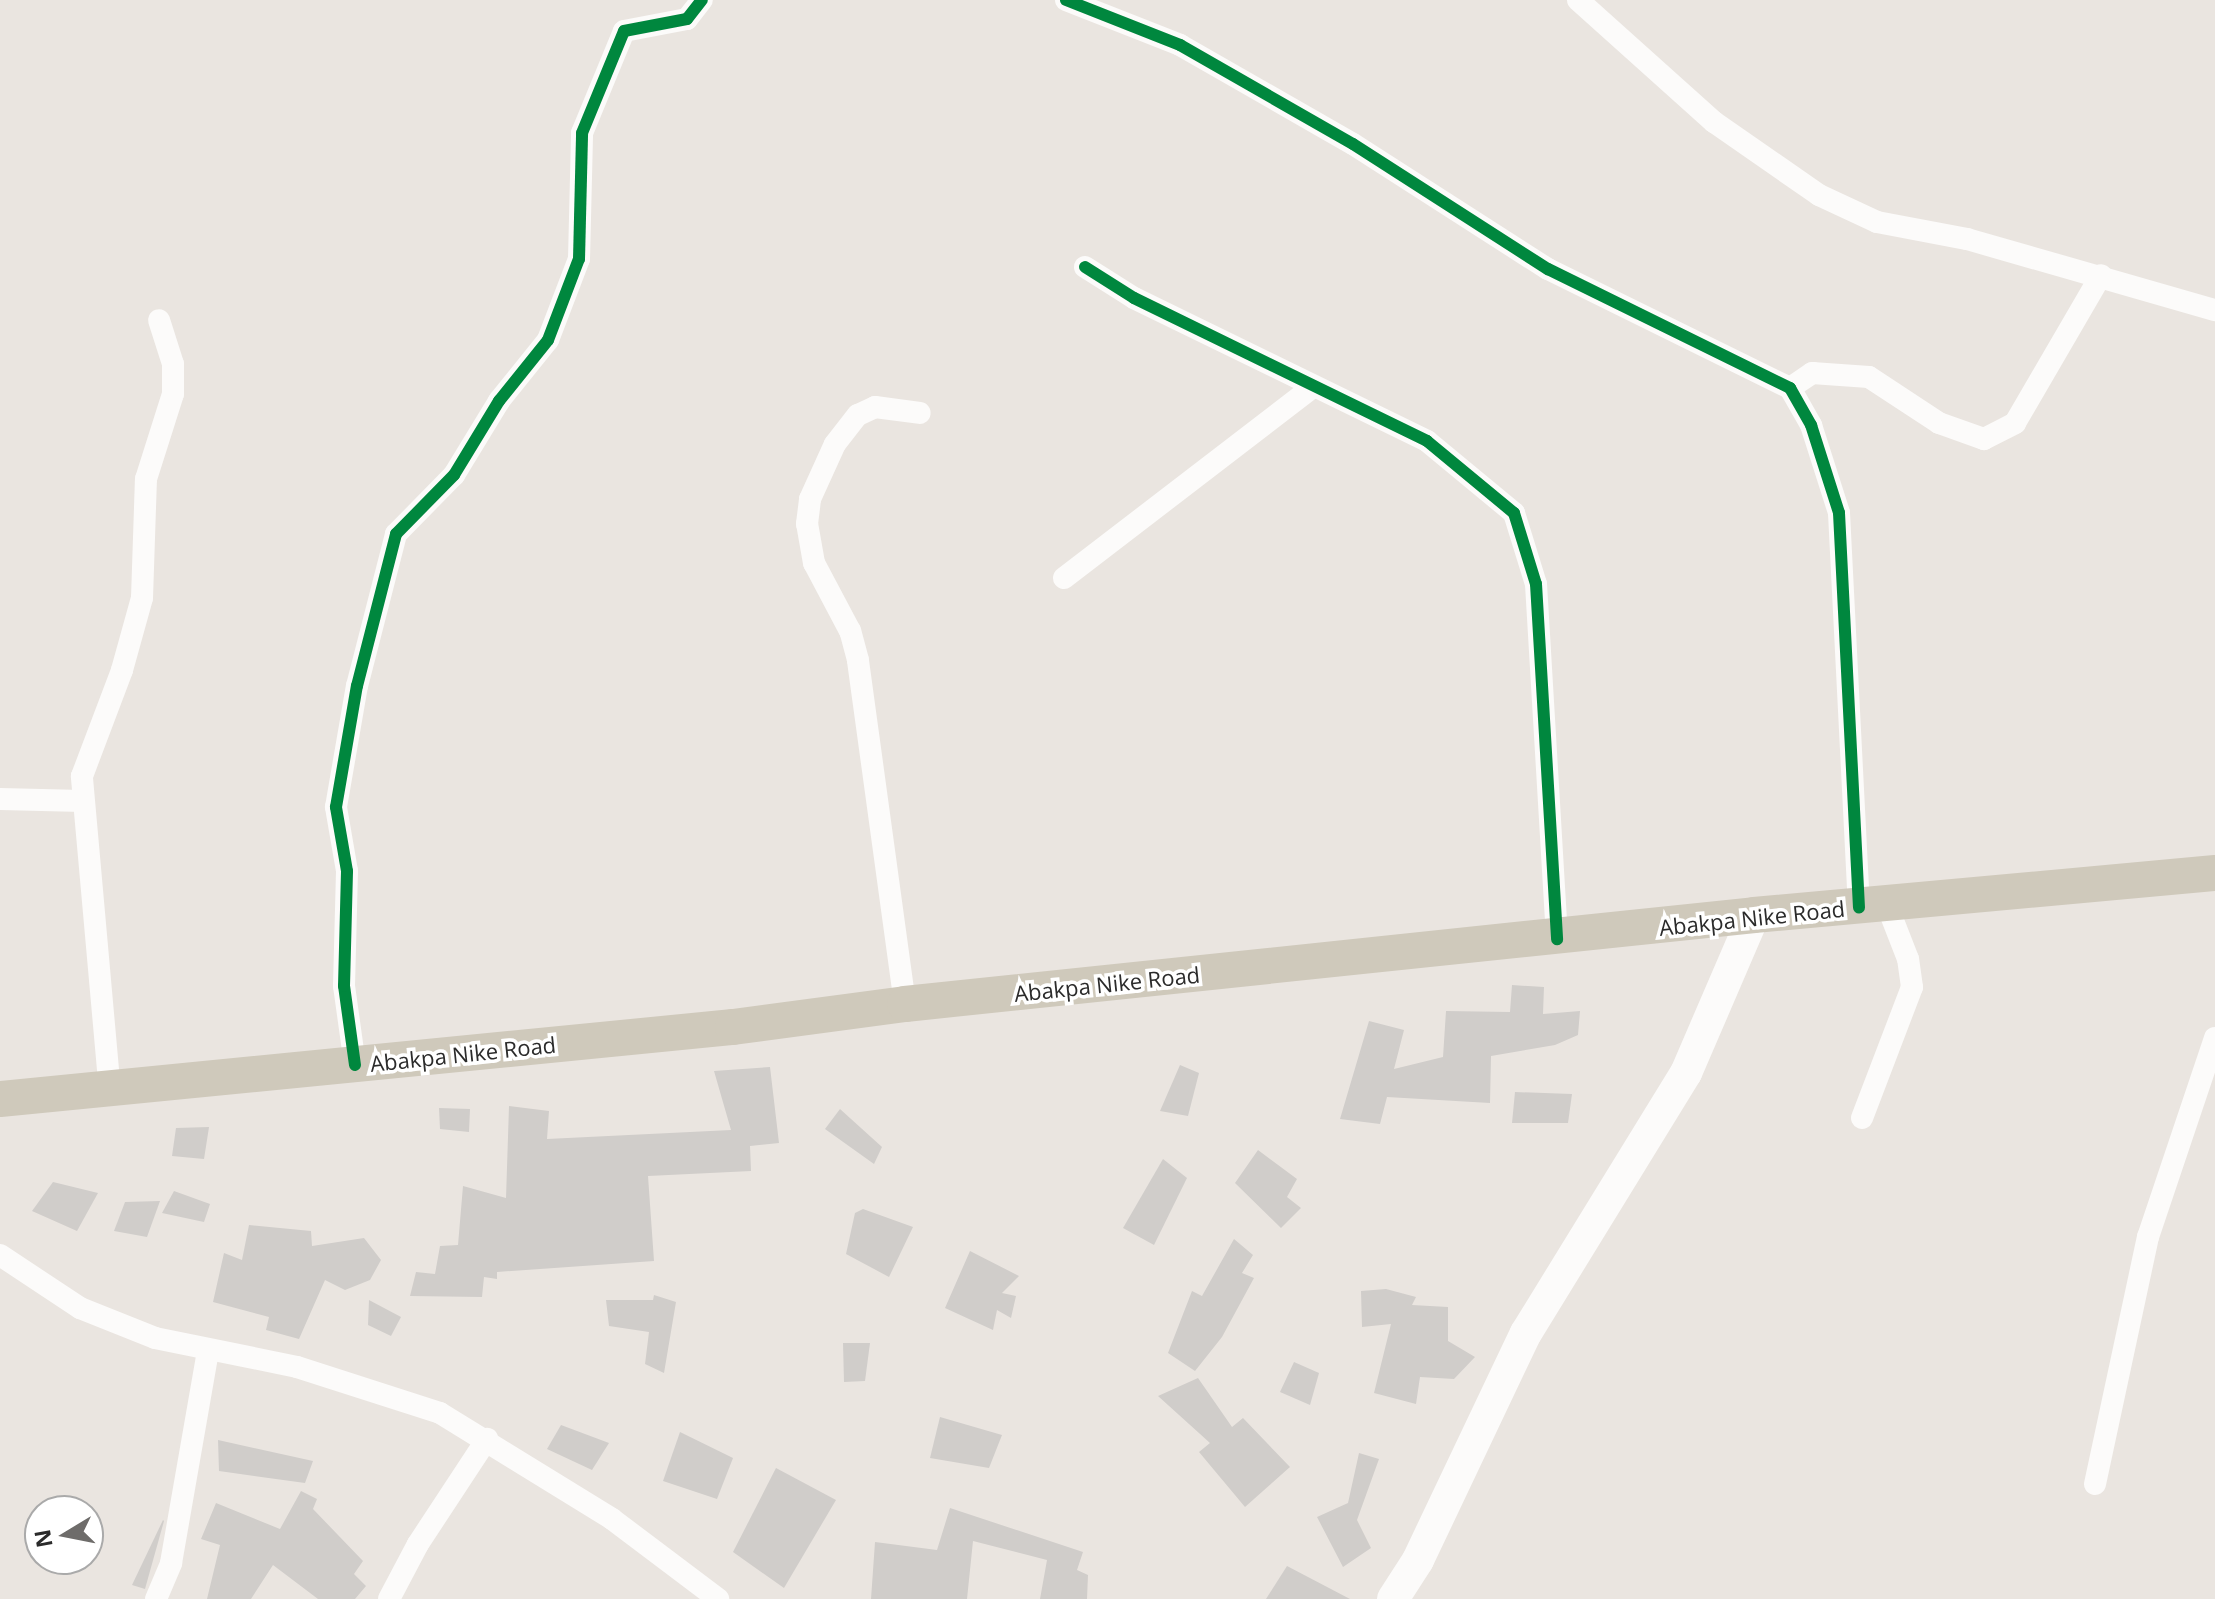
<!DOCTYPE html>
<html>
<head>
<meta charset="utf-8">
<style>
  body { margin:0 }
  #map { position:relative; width:2215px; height:1599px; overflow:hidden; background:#eae5e0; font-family:"Open Sans",sans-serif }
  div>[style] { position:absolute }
  .building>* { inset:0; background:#d0cdca }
  .street>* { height:22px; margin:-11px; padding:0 11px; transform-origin:11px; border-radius:11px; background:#fcfbfa }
  .secondary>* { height:32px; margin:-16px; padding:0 16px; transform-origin:16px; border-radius:16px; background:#fcfbfa }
  .primary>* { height:36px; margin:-18px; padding:0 18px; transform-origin:18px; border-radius:18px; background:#cfc9bb }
  .cycleway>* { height:12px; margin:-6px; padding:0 6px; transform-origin:6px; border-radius:6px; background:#00873e }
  span { translate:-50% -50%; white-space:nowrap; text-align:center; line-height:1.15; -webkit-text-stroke:7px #fff; paint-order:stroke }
  .street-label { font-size:22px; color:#2b2b2b }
  .north { position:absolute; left:24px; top:1495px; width:80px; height:80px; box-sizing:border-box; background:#fff; border:2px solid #aaa; border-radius:50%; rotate:260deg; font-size:22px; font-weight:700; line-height:32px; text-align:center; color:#2b2b2b }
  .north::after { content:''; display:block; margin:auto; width:28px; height:36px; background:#6e6c6a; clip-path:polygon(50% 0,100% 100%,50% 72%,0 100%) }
</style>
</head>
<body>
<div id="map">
  <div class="building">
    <i style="clip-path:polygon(1512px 985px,1544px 987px,1543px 1014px,1580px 1011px,1578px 1035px,1555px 1045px,1491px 1056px,1490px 1103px,1387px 1097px,1380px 1124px,1340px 1119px,1369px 1021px,1404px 1030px,1394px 1069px,1443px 1057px,1446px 1011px,1510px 1012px)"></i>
    <i style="clip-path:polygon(1180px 1065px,1199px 1073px,1188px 1116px,1160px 1111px)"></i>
    <i style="clip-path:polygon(770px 1067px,779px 1143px,750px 1146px,751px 1171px,648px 1176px,654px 1261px,497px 1272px,497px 1279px,484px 1277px,482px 1297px,410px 1296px,416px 1272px,435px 1274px,440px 1246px,458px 1245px,463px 1186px,506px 1198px,509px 1106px,549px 1111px,547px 1139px,731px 1130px,714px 1071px)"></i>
    <i style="clip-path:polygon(1515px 1092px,1572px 1094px,1568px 1123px,1512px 1123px)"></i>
    <i style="clip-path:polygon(439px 1108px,470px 1109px,469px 1132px,440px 1129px)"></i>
    <i style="clip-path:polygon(840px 1109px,882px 1147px,874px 1164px,825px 1129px)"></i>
    <i style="clip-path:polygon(209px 1127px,204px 1159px,172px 1156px,176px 1128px)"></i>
    <i style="clip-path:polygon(1258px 1150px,1297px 1179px,1287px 1197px,1301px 1208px,1281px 1228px,1235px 1183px)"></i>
    <i style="clip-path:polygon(1163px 1159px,1187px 1178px,1154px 1245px,1123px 1228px)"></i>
    <i style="clip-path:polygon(53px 1182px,98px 1193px,77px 1231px,32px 1211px)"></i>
    <i style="clip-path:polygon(174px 1191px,210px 1204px,204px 1222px,162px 1213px)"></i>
    <i style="clip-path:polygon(160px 1201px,147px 1237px,114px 1231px,125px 1202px)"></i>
    <i style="clip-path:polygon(863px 1209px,913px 1227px,889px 1277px,846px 1254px,855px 1213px)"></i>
    <i style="clip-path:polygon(249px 1225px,311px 1231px,312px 1246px,364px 1238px,381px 1260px,370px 1280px,345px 1290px,325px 1280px,299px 1339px,266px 1330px,269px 1317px,213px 1302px,224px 1253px,242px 1260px)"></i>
    <i style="clip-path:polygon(1234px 1239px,1253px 1255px,1242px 1273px,1254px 1278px,1222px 1337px,1195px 1371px,1168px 1353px,1192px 1291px,1202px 1296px)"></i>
    <i style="clip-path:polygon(970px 1251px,1019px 1276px,1002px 1293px,1016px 1296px,1011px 1318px,997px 1310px,993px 1330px,945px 1308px)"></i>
    <i style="clip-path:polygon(1386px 1289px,1416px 1297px,1412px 1305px,1448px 1307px,1448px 1341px,1475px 1357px,1454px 1379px,1420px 1377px,1416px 1404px,1374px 1393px,1391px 1324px,1362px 1327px,1361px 1291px)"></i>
    <i style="clip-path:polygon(654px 1295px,676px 1302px,664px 1373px,645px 1364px,649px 1332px,609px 1326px,606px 1300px,653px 1300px)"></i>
    <i style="clip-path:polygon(369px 1300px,401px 1317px,391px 1336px,368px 1325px)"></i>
    <i style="clip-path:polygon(843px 1343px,870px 1343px,865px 1381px,844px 1382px)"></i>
    <i style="clip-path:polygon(1294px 1362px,1319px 1373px,1310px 1405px,1280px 1392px)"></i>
    <i style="clip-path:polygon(1198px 1378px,1232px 1427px,1243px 1418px,1290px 1467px,1245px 1507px,1199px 1452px,1210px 1443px,1158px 1396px)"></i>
    <i style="clip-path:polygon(940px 1417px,1002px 1435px,989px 1468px,930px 1458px)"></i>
    <i style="clip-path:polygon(561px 1425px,609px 1443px,592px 1470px,547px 1449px)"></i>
    <i style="clip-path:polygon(680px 1432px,733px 1458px,717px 1499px,663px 1481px)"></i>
    <i style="clip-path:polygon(218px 1440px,313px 1461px,305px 1483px,219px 1471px)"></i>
    <i style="clip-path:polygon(1359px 1453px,1379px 1459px,1357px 1520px,1371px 1548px,1343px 1567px,1317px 1517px,1348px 1503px)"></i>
    <i style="clip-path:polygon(776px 1468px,836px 1500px,784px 1588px,733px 1552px)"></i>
    <i style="clip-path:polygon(301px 1491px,317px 1499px,313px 1509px,363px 1561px,354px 1574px,366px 1586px,355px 1599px,318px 1599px,273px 1565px,251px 1599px,207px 1599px,220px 1545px,201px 1539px,216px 1503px,280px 1529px)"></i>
    <i style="clip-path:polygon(950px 1508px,1083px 1552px,1077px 1570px,1088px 1575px,1087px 1599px,1040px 1599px,1047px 1560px,973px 1541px,967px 1599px,871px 1599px,875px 1542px,937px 1550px)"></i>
    <i style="clip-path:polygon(164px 1521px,145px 1589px,132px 1585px,163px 1520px)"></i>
    <i style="clip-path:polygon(1287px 1566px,1350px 1599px,1266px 1599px)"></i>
  </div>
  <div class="street">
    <i style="left:1066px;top:0;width:123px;rotate:21.5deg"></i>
    <i style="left:1180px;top:45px;width:199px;rotate:29.8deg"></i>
    <i style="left:1353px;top:144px;width:232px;rotate:32.7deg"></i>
    <i style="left:1548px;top:269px;width:270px;rotate:26.2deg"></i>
    <i style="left:1790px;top:388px;width:43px;rotate:60.4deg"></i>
    <i style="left:1811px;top:425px;width:92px;rotate:72.3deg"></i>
    <i style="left:1839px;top:513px;width:395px;rotate:87.1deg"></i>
    <i style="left:1578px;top:0;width:183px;rotate:41.9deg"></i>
    <i style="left:1714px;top:122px;width:128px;rotate:34.8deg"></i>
    <i style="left:1819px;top:195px;width:64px;rotate:25deg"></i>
    <i style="left:1877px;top:222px;width:92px;rotate:10.7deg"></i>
    <i style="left:1967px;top:239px;width:258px;rotate:16deg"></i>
    <i style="left:1085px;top:267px;width:58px;rotate:32.3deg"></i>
    <i style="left:1134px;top:298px;width:326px;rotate:26deg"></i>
    <i style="left:1427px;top:441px;width:113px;rotate:39.6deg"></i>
    <i style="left:1514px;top:513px;width:74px;rotate:72.8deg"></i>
    <i style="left:1536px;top:584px;width:356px;rotate:86.6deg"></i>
    <i style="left:1790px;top:388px;width:27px;rotate:-34deg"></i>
    <i style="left:1812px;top:373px;width:57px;rotate:4deg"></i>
    <i style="left:1869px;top:377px;width:84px;rotate:33.3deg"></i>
    <i style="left:1939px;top:423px;width:48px;rotate:19.6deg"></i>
    <i style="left:1984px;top:439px;width:35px;rotate:-27deg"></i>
    <i style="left:2015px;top:423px;width:171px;rotate:-59.8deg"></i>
    <i style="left:1064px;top:578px;width:314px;rotate:-37.5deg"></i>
    <i style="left:0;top:799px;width:83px;rotate:1.4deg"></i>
    <i style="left:905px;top:1004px;width:347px;rotate:-97.8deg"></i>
    <i style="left:858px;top:660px;width:30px;rotate:-105deg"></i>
    <i style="left:850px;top:631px;width:77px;rotate:-117.9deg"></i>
    <i style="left:814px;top:563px;width:40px;rotate:-100deg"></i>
    <i style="left:807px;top:524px;width:25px;rotate:-83deg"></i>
    <i style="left:810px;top:499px;width:60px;rotate:-65.6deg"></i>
    <i style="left:835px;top:444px;width:37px;rotate:-52deg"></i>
    <i style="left:858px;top:415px;width:19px;rotate:-25deg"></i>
    <i style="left:875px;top:407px;width:45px;rotate:7.6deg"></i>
    <i style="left:355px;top:1065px;width:80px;rotate:-97.9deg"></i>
    <i style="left:344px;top:986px;width:115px;rotate:-88.5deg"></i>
    <i style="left:347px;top:871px;width:65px;rotate:-99.8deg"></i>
    <i style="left:336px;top:807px;width:123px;rotate:-80.2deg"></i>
    <i style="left:357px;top:686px;width:157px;rotate:-75.6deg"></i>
    <i style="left:396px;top:534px;width:83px;rotate:-45.5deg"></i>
    <i style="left:454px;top:475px;width:87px;rotate:-58.7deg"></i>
    <i style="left:499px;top:401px;width:78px;rotate:-51.2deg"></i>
    <i style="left:548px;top:340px;width:87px;rotate:-69.1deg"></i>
    <i style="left:579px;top:259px;width:126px;rotate:-88.6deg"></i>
    <i style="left:582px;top:133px;width:110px;rotate:-67.6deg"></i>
    <i style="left:624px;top:31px;width:64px;rotate:-10.8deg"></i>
    <i style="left:687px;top:19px;width:24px;rotate:-52deg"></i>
    <i style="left:110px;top:1092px;width:317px;rotate:-95.1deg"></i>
    <i style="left:82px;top:776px;width:113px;rotate:-69.3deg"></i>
    <i style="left:122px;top:670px;width:75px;rotate:-74.5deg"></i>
    <i style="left:142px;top:598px;width:119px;rotate:-88.1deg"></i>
    <i style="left:146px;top:479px;width:89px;rotate:-72.4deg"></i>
    <i style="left:173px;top:394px;width:30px;rotate:-90deg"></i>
    <i style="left:173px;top:364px;width:46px;rotate:-107.7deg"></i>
    <i style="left:1862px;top:1118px;width:140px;rotate:-69.1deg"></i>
    <i style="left:1912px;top:987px;width:28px;rotate:-98deg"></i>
    <i style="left:1908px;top:959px;width:58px;rotate:-111.3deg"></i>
    <i style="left:0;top:1255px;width:96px;rotate:33.5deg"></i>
    <i style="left:80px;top:1308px;width:81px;rotate:21.8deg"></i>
    <i style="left:155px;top:1338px;width:145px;rotate:11.5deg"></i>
    <i style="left:297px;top:1367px;width:150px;rotate:17.8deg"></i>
    <i style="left:440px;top:1413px;width:202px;rotate:31.6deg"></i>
    <i style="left:612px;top:1519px;width:133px;rotate:37deg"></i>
    <i style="left:2095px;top:1484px;width:253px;rotate:-77.9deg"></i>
    <i style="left:2148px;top:1237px;width:210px;rotate:-71.4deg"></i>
    <i style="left:156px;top:1599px;width:39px;rotate:-67deg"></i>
    <i style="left:171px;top:1563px;width:215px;rotate:-80.1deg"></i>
    <i style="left:389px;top:1599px;width:62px;rotate:-62.2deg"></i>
    <i style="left:418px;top:1544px;width:126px;rotate:-56.7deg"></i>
  </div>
  <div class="secondary">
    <i style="left:1393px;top:1599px;width:46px;rotate:-57.3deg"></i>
    <i style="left:1418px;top:1560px;width:251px;rotate:-64.6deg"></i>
    <i style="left:1526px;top:1333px;width:305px;rotate:-58.4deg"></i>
    <i style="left:1686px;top:1073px;width:172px;rotate:-66.7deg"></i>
  </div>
  <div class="primary">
    <i style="left:0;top:1099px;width:737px;rotate:-5.61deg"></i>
    <i style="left:733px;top:1027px;width:174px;rotate:-7.6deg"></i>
    <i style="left:905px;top:1004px;width:854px;rotate:-5.98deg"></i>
    <i style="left:1754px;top:915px;width:463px;rotate:-5.2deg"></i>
  </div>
  <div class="cycleway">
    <i style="left:1066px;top:0;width:123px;rotate:21.5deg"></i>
    <i style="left:1180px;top:45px;width:199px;rotate:29.8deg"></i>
    <i style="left:1353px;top:144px;width:232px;rotate:32.7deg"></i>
    <i style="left:1548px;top:269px;width:270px;rotate:26.2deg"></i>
    <i style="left:1790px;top:388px;width:43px;rotate:60.4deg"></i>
    <i style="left:1811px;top:425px;width:92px;rotate:72.3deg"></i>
    <i style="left:1839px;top:513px;width:395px;rotate:87.1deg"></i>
    <i style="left:1085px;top:267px;width:58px;rotate:32.3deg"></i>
    <i style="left:1134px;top:298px;width:326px;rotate:26deg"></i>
    <i style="left:1427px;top:441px;width:113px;rotate:39.6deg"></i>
    <i style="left:1514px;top:513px;width:74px;rotate:72.8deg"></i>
    <i style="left:1536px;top:584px;width:356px;rotate:86.6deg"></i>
    <i style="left:355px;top:1065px;width:80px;rotate:-97.9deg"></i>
    <i style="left:344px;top:986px;width:115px;rotate:-88.5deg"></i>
    <i style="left:347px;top:871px;width:65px;rotate:-99.8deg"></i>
    <i style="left:336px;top:807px;width:123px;rotate:-80.2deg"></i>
    <i style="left:357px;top:686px;width:157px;rotate:-75.6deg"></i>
    <i style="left:396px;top:534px;width:83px;rotate:-45.5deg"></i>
    <i style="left:454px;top:475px;width:87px;rotate:-58.7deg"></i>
    <i style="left:499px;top:401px;width:78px;rotate:-51.2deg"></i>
    <i style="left:548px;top:340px;width:87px;rotate:-69.1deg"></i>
    <i style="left:579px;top:259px;width:126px;rotate:-88.6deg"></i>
    <i style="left:582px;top:133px;width:110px;rotate:-67.6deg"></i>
    <i style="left:624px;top:31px;width:64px;rotate:-10.8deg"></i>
    <i style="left:687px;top:19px;width:24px;rotate:-52deg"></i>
  </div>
  <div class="street-label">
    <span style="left:1752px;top:918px;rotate:-6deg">Abakpa Nike Road</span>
    <span style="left:1107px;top:984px;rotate:-6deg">Abakpa Nike Road</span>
    <span style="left:463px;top:1054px;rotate:-6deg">Abakpa Nike Road</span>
  </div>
  <div class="north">N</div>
</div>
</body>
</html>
